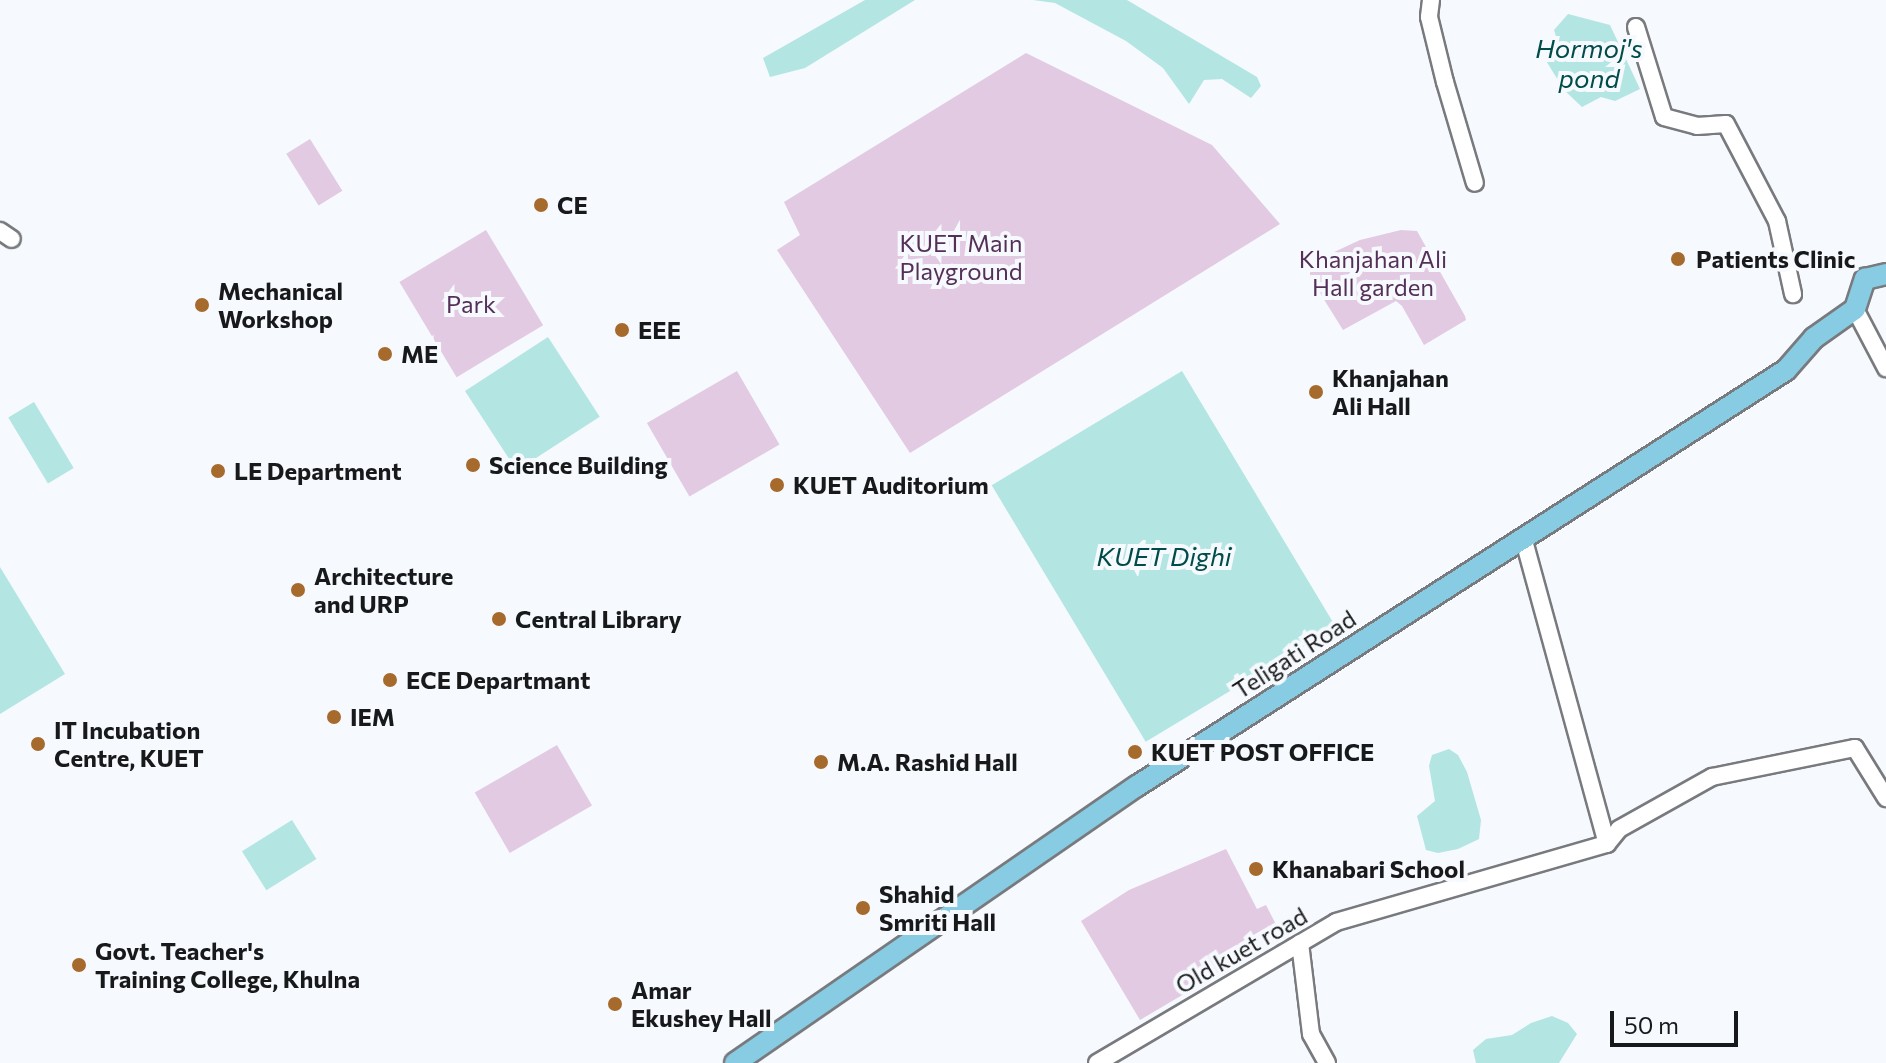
<!DOCTYPE html>
<html>
<head>
<meta charset="utf-8">
<style>
  body { margin:0 }
  #map { position:relative; width:1886px; height:1063px; overflow:hidden; background:#f6f9fd; font-family:Commissioner,sans-serif }
  div>[style] { position:absolute }
  .green>* { inset:0; background:#e2cae3; transform-origin:0 0 }
  .water>* { inset:0; background:#b3e5e2; transform-origin:0 0 }
  .roads { filter:drop-shadow(2px 0 #787a7e) drop-shadow(-2px 0 #787a7e) drop-shadow(0 2px #787a7e) drop-shadow(0 -2px #787a7e) }
  .minor>* { height:16px; margin:-8px; padding:0 8px; transform-origin:8px; border-radius:8px; background:#fff }
  .major>* { height:20px; margin:-10px; padding:0 10px; transform-origin:10px; border-radius:10px; background:#88cce3 }
  .dots>* { width:22px; height:22px; translate:-50% -50%; box-sizing:border-box; border:4px solid #f6f9fd; border-radius:50% }
  span { translate:-50% -50%; white-space:nowrap; text-align:center; line-height:1.15; -webkit-text-stroke:8px #f6f9fd; paint-order:stroke }
  .poi-label { font-size:24px; color:#18191a; font-weight:700 }
  .left { translate:0 -50%; text-align:left }
  .park-label { font-size:24px; color:#542f57 }
  .street-label { font-size:24px; color:#18191a }
  .water-label { font-size:26px; color:#004c4a; font-style:italic }
  .scale { position:absolute; left:1610px; top:1011px; width:128px; height:36px; box-sizing:border-box; border:4px solid #18191a; border-top:0; padding-left:10px; font-size:24px; line-height:28px; white-space:nowrap; color:#18191a; -webkit-text-stroke:6px #f6f9fd; paint-order:stroke }
</style>
</head>
<body>
<div id="map">
  <div class="green">
    <i style="clip-path:polygon(1026px 53px,1212px 145px,1280px 224px,910px 453px,777px 250px,800px 235px,784px 202px)"></i>
    <i style="left:310px;top:139px;width:61px;height:28px;rotate:58deg"></i>
    <i style="left:486px;top:230px;width:111px;height:101px;rotate:59deg"></i>
    <i style="clip-path:polygon(1401px 230px,1417px 231px,1465px 316px,1466px 320px,1424px 345px,1402px 306px,1396px 301px,1343px 330px,1310px 277px,1310px 266px,1332px 253px,1360px 240px)"></i>
    <i style="left:737px;top:371px;width:85px;height:104px;rotate:60deg"></i>
    <i style="left:557px;top:745px;width:70px;height:95px;rotate:60deg"></i>
    <i style="clip-path:polygon(1226px 849px,1257px 909px,1266px 905px,1282px 936px,1140px 1020px,1081px 921px,1129px 890px)"></i>
  </div>
  <div class="water">
    <i style="clip-path:polygon(865px 0,915px 0,805px 68px,770px 77px,763px 58px)"></i>
    <i style="clip-path:polygon(1033px 0,1127px 0,1257px 77px,1261px 86px,1251px 98px,1222px 79px,1204px 80px,1189px 104px,1163px 68px,1126px 41px,1055px 3px)"></i>
    <i style="clip-path:polygon(1568px 14px,1610px 25px,1640px 89px,1615px 101px,1601px 97px,1582px 107px,1564px 90px,1545px 59px,1559px 46px,1554px 30px)"></i>
    <i style="left:548px;top:337px;width:95px;height:99px;rotate:57deg"></i>
    <i style="left:1182px;top:371px;width:299px;height:222px;rotate:59deg"></i>
    <i style="left:34px;top:402px;width:77px;height:30px;rotate:59deg"></i>
    <i style="clip-path:polygon(0 567px,65px 674px,0 714px)"></i>
    <i style="clip-path:polygon(1449px 749px,1458px 755px,1467px 772px,1481px 820px,1479px 839px,1458px 849px,1438px 853px,1426px 850px,1417px 816px,1435px 801px,1429px 766px,1432px 755px)"></i>
    <i style="left:292px;top:820px;width:46px;height:59px;rotate:58deg"></i>
    <i style="clip-path:polygon(1552px 1016px,1568px 1023px,1577px 1034px,1559px 1063px,1476px 1063px,1473px 1050px,1486px 1039px,1512px 1035px,1531px 1023px)"></i>
  </div>
  <div class="roads">
    <div class="minor">
      <i style="left:1431px;top:0;width:17px;rotate:97deg"></i>
      <i style="left:1429px;top:17px;width:67px;rotate:76.2deg"></i>
      <i style="left:1445px;top:82px;width:105px;rotate:73.5deg"></i>
      <i style="left:1636px;top:27px;width:94px;rotate:72.7deg"></i>
      <i style="left:1664px;top:117px;width:34px;rotate:15deg"></i>
      <i style="left:1697px;top:126px;width:29px;rotate:-4deg"></i>
      <i style="left:1726px;top:124px;width:110px;rotate:62.3deg"></i>
      <i style="left:1777px;top:221px;width:75px;rotate:77.6deg"></i>
      <i style="left:0;top:231px;width:14px;rotate:34deg"></i>
      <i style="left:1855px;top:309px;width:67px;rotate:62.3deg"></i>
      <i style="left:1523px;top:537px;width:318px;rotate:74.7deg"></i>
      <i style="left:1300px;top:943px;width:92px;rotate:83.1deg"></i>
      <i style="left:1311px;top:1034px;width:33px;rotate:61deg"></i>
      <i style="left:1097px;top:1063px;width:277px;rotate:-30.5deg"></i>
      <i style="left:1336px;top:922px;width:282px;rotate:-16.1deg"></i>
      <i style="left:1607px;top:844px;width:19px;rotate:-51deg"></i>
      <i style="left:1619px;top:829px;width:107px;rotate:-29.2deg"></i>
      <i style="left:1712px;top:777px;width:146px;rotate:-11.5deg"></i>
      <i style="left:1855px;top:748px;width:59px;rotate:58.2deg"></i>
    </div>
    <div class="major">
      <i style="left:735px;top:1063px;width:488px;rotate:-34.6deg"></i>
      <i style="left:1137px;top:786px;width:771px;rotate:-32.66deg"></i>
      <i style="left:1786px;top:370px;width:43px;rotate:-48.8deg"></i>
      <i style="left:1814px;top:338px;width:50px;rotate:-35.3deg"></i>
      <i style="left:1855px;top:309px;width:32px;rotate:-72deg"></i>
      <i style="left:1865px;top:279px;width:22px;rotate:-13deg"></i>
    </div>
  </div>
  <div class="dots">
    <i style="left:541px;top:205px;background:#a66a2c"></i>
    <i style="left:1678px;top:259px;background:#a66a2c"></i>
    <i style="left:202px;top:305px;background:#a66a2c"></i>
    <i style="left:622px;top:330px;background:#a66a2c"></i>
    <i style="left:385px;top:354px;background:#a66a2c"></i>
    <i style="left:1316px;top:392px;background:#a66a2c"></i>
    <i style="left:473px;top:465px;background:#a66a2c"></i>
    <i style="left:218px;top:471px;background:#a66a2c"></i>
    <i style="left:777px;top:485px;background:#a66a2c"></i>
    <i style="left:298px;top:590px;background:#a66a2c"></i>
    <i style="left:499px;top:619px;background:#a66a2c"></i>
    <i style="left:390px;top:680px;background:#a66a2c"></i>
    <i style="left:334px;top:717px;background:#a66a2c"></i>
    <i style="left:38px;top:744px;background:#a66a2c"></i>
    <i style="left:1135px;top:752px;background:#a66a2c"></i>
    <i style="left:821px;top:762px;background:#a66a2c"></i>
    <i style="left:1256px;top:869px;background:#a66a2c"></i>
    <i style="left:863px;top:908px;background:#a66a2c"></i>
    <i style="left:79px;top:965px;background:#a66a2c"></i>
    <i style="left:615px;top:1004px;background:#a66a2c"></i>
  </div>
  <div class="poi-label">
    <span class="left" style="left:557px;top:205px">CE</span>
    <span class="left" style="left:1696px;top:259px">Patients Clinic</span>
    <span class="left" style="left:218px;top:305px">Mechanical<br>Workshop</span>
    <span class="left" style="left:638px;top:330px">EEE</span>
    <span class="left" style="left:401px;top:354px">ME</span>
    <span class="left" style="left:1332px;top:392px">Khanjahan<br>Ali Hall</span>
    <span class="left" style="left:489px;top:465px">Science Building</span>
    <span class="left" style="left:234px;top:471px">LE Department</span>
    <span class="left" style="left:793px;top:485px">KUET Auditorium</span>
    <span class="left" style="left:314px;top:590px">Architecture<br>and URP</span>
    <span class="left" style="left:515px;top:619px">Central Library</span>
    <span class="left" style="left:406px;top:680px">ECE Departmant</span>
    <span class="left" style="left:350px;top:717px">IEM</span>
    <span class="left" style="left:54px;top:744px">IT Incubation<br>Centre, KUET</span>
    <span class="left" style="left:1151px;top:752px">KUET POST OFFICE</span>
    <span class="left" style="left:837px;top:762px">M.A. Rashid Hall</span>
    <span class="left" style="left:1272px;top:869px">Khanabari School</span>
    <span class="left" style="left:879px;top:908px">Shahid<br>Smriti Hall</span>
    <span class="left" style="left:95px;top:965px">Govt. Teacher's<br>Training College, Khulna</span>
    <span class="left" style="left:631px;top:1004px">Amar<br>Ekushey Hall</span>
  </div>
  <div class="park-label">
    <span style="left:961px;top:257px">KUET Main<br>Playground</span>
    <span style="left:1373px;top:273px">Khanjahan Ali<br>Hall garden</span>
    <span style="left:471px;top:304px">Park</span>
  </div>
  <div class="street-label">
    <span style="left:1294px;top:654px;rotate:-33deg">Teligati Road</span>
    <span style="left:1241px;top:950px;rotate:-30deg">Old kuet road</span>
  </div>
  <div class="water-label">
    <span style="left:1589px;top:63px">Hormoj's<br>pond</span>
    <span style="left:1164px;top:556px">KUET Dighi</span>
  </div>
  <div class="scale">50 m</div>
</div>
</body>
</html>
